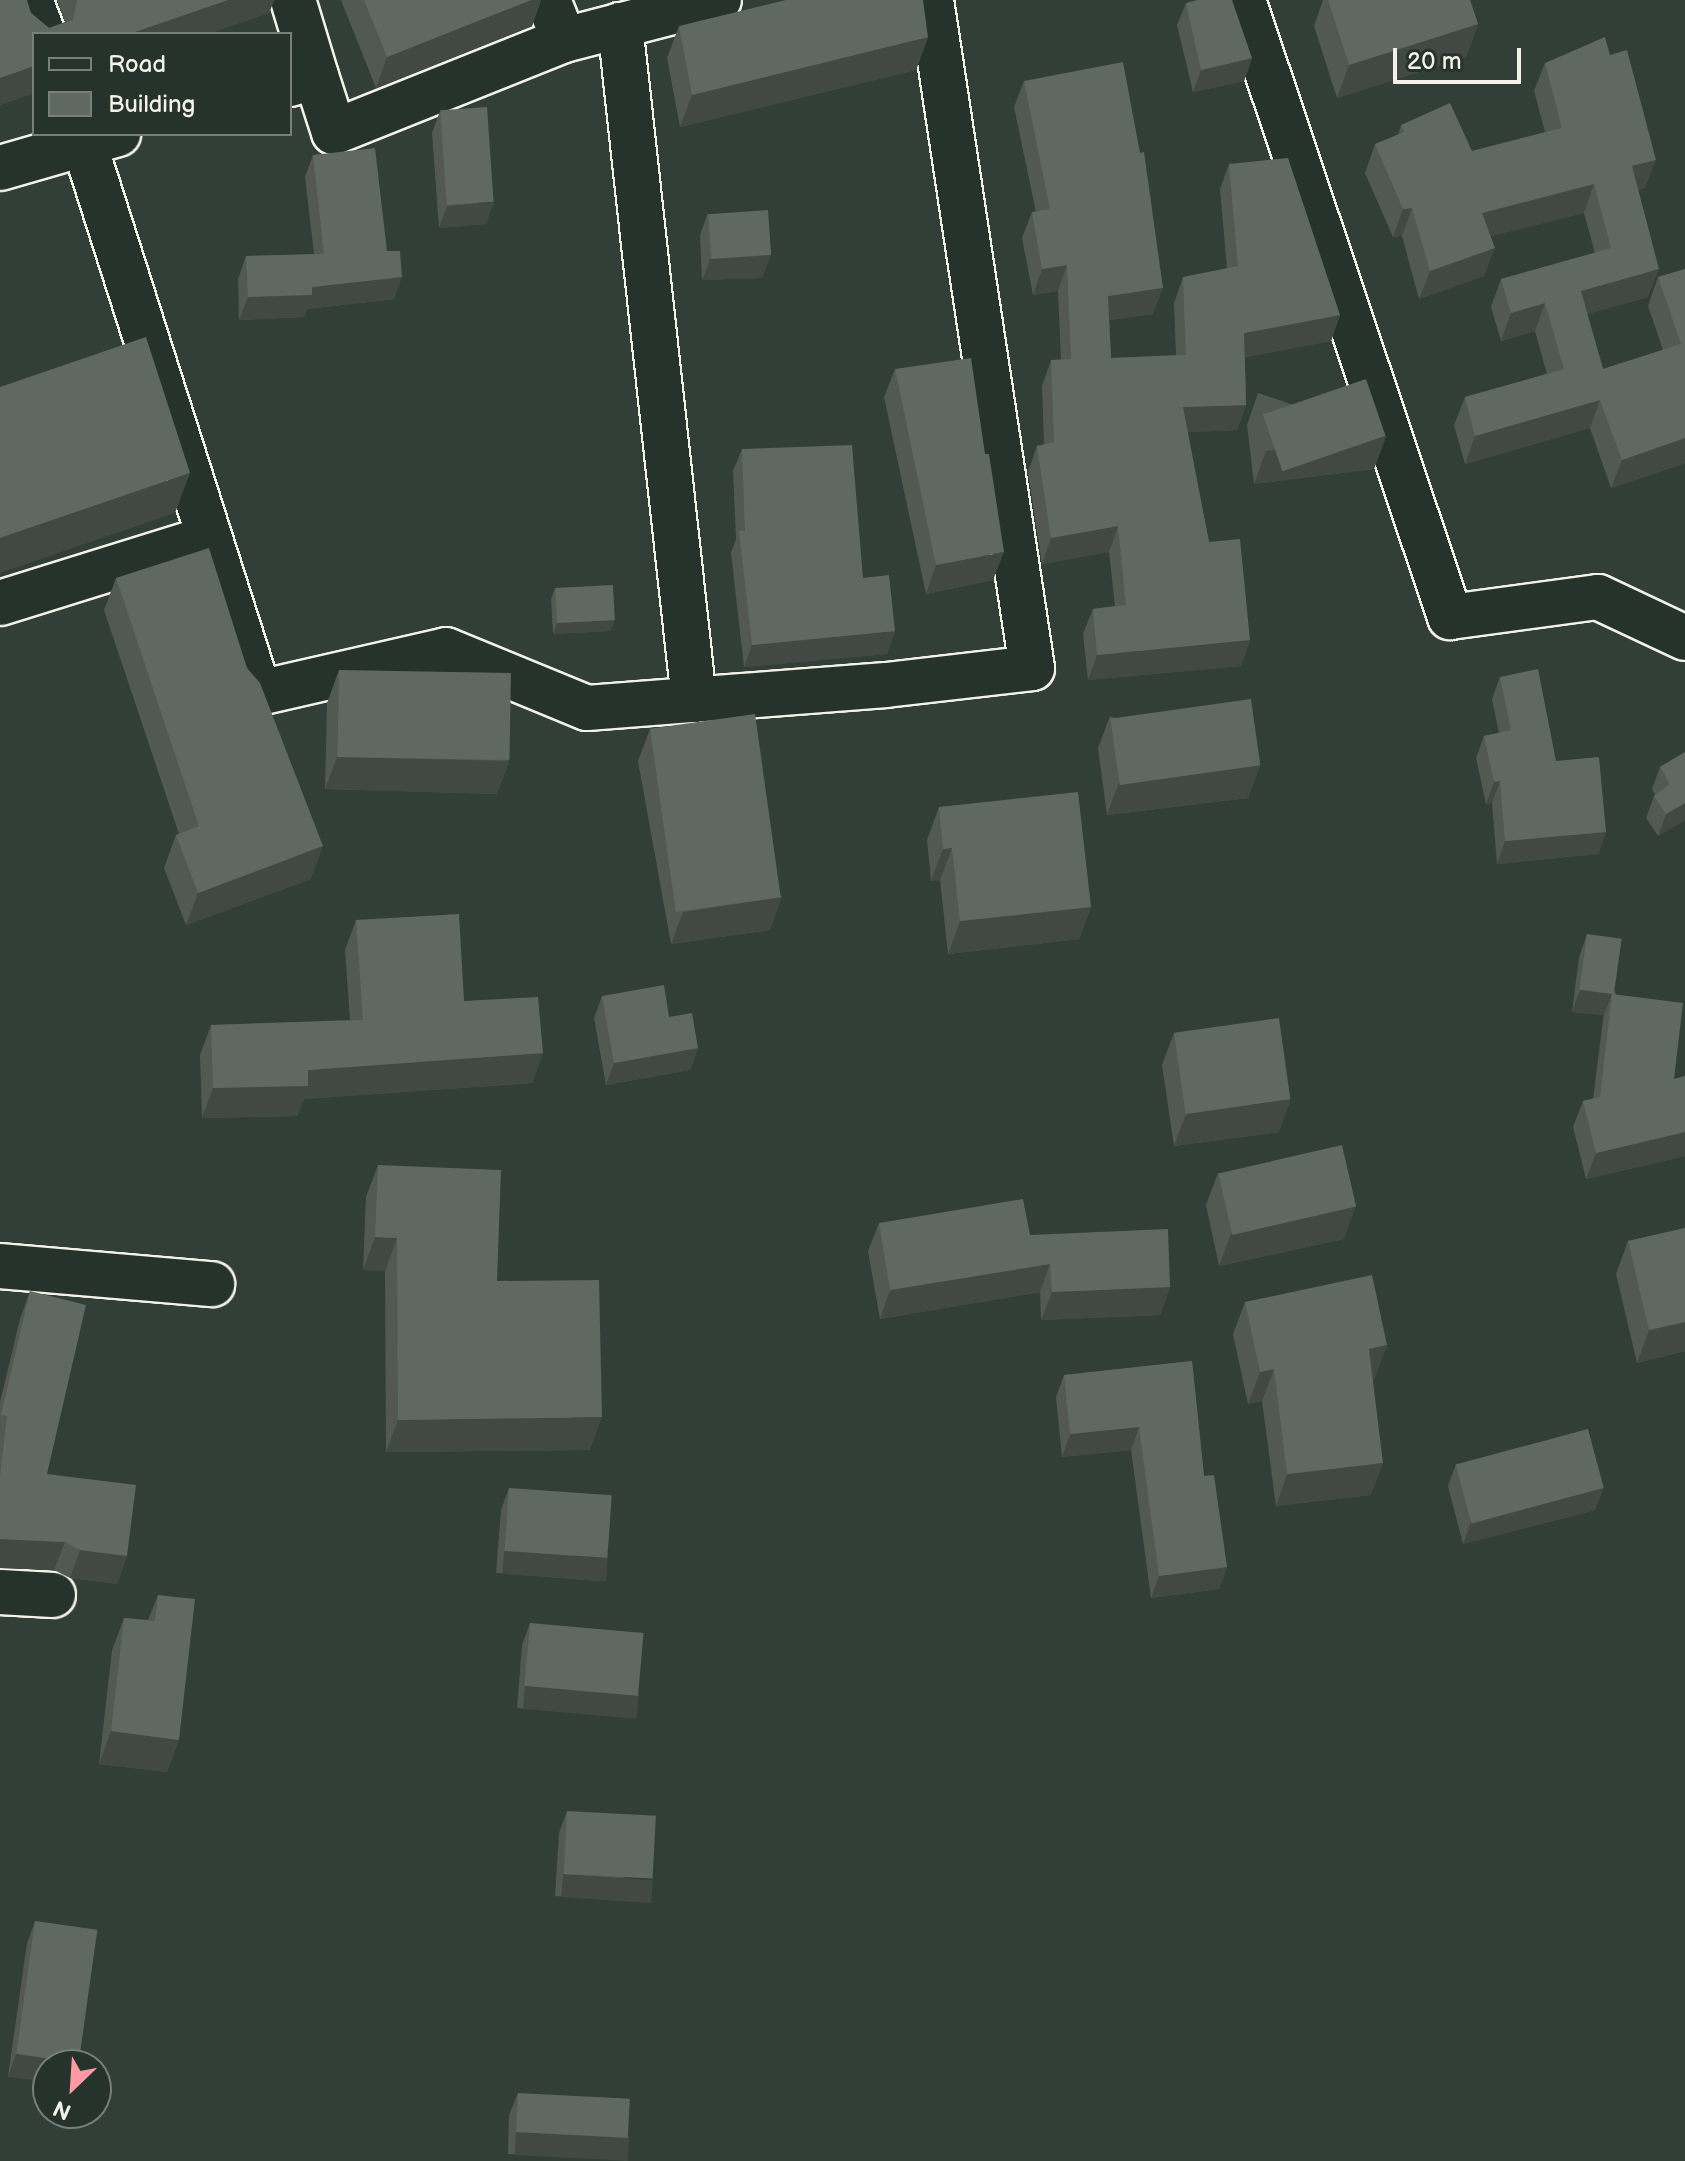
<!DOCTYPE html>
<html>
<head>
<meta charset="utf-8">
<style>
  body { margin:0 }
  #map { position:relative; width:1685px; height:2161px; overflow:hidden; background:#323e38; font-family:"Balsamiq Sans",sans-serif }
  div>[style] { position:absolute }
  .roads { filter:drop-shadow(2px 0 #f4f1e8) drop-shadow(-2px 0 #f4f1e8) drop-shadow(0 2px #f4f1e8) drop-shadow(0 -2px #f4f1e8) }
  .minor>* { height:44px; margin:-22px; padding:0 22px; transform-origin:22px; border-radius:22px; background:#26332d }
  .wall>* { inset:0; background:#525953 }
  .shaded-wall>* { inset:0; background:#424944; transform-origin:0 0 }
  .building>* { inset:0; background:#5f6861; transform-origin:0 0 }
  span { translate:-50% -50%; white-space:nowrap; text-align:center; line-height:1.15; -webkit-text-stroke:8px #26332d; paint-order:stroke }
  .legend { position:absolute; left:32px; top:32px; width:260px; height:104px; box-sizing:border-box; background:#26332d; border:2px solid #787f78; margin:0; padding:10px 14px; list-style:none; font-size:24px; color:#f4f1e8 }
  .legend li { display:flex; align-items:center; gap:16px; height:40px }
  .legend b { width:40px; border:2px solid #787f78 }
  .north { position:absolute; left:32px; top:2049px; width:80px; height:80px; box-sizing:border-box; background:#26332d; border:2px solid #787f78; border-radius:50%; rotate:205deg; font-size:22px; font-weight:700; line-height:32px; text-align:center; color:#f4f1e8 }
  .north::after { content:''; display:block; margin:auto; width:28px; height:36px; background:#ff9aa2; clip-path:polygon(50% 0,100% 100%,50% 72%,0 100%) }
  .scale { position:absolute; left:1393px; top:48px; width:128px; height:36px; box-sizing:border-box; border:4px solid #f4f1e8; border-top:0; padding-left:10px; font-size:24px; line-height:28px; white-space:nowrap; color:#f4f1e8; -webkit-text-stroke:6px #26332d; paint-order:stroke }
</style>
</head>
<body>
<div id="map">
  <div class="roads">
    <div class="minor">
      <i style="left:30px;top:0;width:36px;rotate:69deg"></i>
      <i style="left:548px;top:0;width:43px;rotate:68.2deg"></i>
      <i style="left:564px;top:40px;width:160px;rotate:-14.5deg"></i>
      <i style="left:1243px;top:0;width:651px;rotate:71.45deg"></i>
      <i style="left:1450px;top:617px;width:149px;rotate:-7.7deg"></i>
      <i style="left:1598px;top:597px;width:96px;rotate:25.2deg"></i>
      <i style="left:620px;top:25px;width:679px;rotate:83.74deg"></i>
      <i style="left:316px;top:76px;width:59px;rotate:72.2deg"></i>
      <i style="left:334px;top:132px;width:248px;rotate:-21.8deg"></i>
      <i style="left:290px;top:84px;width:27px;rotate:-17deg"></i>
      <i style="left:316px;top:76px;width:79px;rotate:-106.8deg"></i>
      <i style="left:81px;top:134px;width:587px;rotate:72.34deg"></i>
      <i style="left:259px;top:693px;width:192px;rotate:-12.9deg"></i>
      <i style="left:446px;top:650px;width:152px;rotate:22.4deg"></i>
      <i style="left:587px;top:708px;width:300px;rotate:-4.4deg"></i>
      <i style="left:886px;top:685px;width:147px;rotate:-6.6deg"></i>
      <i style="left:1032px;top:668px;width:676px;rotate:-98.6deg"></i>
      <i style="left:0;top:168px;width:123px;rotate:-16.1deg"></i>
      <i style="left:0;top:603px;width:216px;rotate:-17.3deg"></i>
      <i style="left:0;top:1266px;width:213px;rotate:4.9deg"></i>
      <i style="left:0;top:1592px;width:53px;rotate:3.2deg"></i>
    </div>
  </div>
  <div class="wall">
    <i style="clip-path:polygon(57px 0,274px 0,269px 13px,207px 34px,34px 34px,34px 93px,0 105px,31px 13px,49px 28px,65px 22px)"></i>
    <i style="clip-path:polygon(341px 0,541px 0,532px 26px,376px 88px)"></i>
    <i style="clip-path:polygon(1323px 0,1470px 0,1478px 24px,1466px 57px,1337px 98px,1314px 26px)"></i>
    <i style="clip-path:polygon(1186px 3px,1252px 58px,1244px 81px,1193px 92px,1177px 25px)"></i>
    <i style="clip-path:polygon(679px 26px,928px 37px,916px 70px,680px 127px,667px 58px)"></i>
    <i style="clip-path:polygon(1545px 63px,1645px 188px,1638px 190px,1648px 297px,1587px 314px,1603px 369px,1663px 350px,1648px 306px,1658px 277px,1685px 269px,1685px 463px,1611px 488px,1590px 428px,1465px 464px,1454px 425px,1465px 397px,1547px 374px,1535px 331px,1501px 341px,1491px 307px,1501px 279px,1595px 253px,1584px 213px,1490px 236px,1484px 276px,1419px 299px,1402px 236px,1393px 237px,1365px 173px,1375px 144px,1398px 135px,1401px 125px,1472px 151px,1545px 132px,1534px 91px)"></i>
    <i style="clip-path:polygon(1024px 81px,1153px 314px,1109px 320px,1111px 358px,1176px 355px,1174px 303px,1183px 277px,1227px 269px,1220px 189px,1229px 164px,1340px 315px,1331px 341px,1245px 357px,1246px 405px,1237px 430px,1187px 432px,1209px 542px,1250px 640px,1241px 666px,1088px 680px,1083px 634px,1093px 609px,1115px 606px,1109px 552px,1042px 564px,1028px 472px,1037px 446px,1044px 445px,1042px 386px,1051px 360px,1061px 360px,1058px 291px,1033px 295px,1022px 238px,1032px 212px,1036px 212px,1014px 107px)"></i>
    <i style="clip-path:polygon(440px 111px,486px 224px,439px 228px,432px 133px)"></i>
    <i style="clip-path:polygon(313px 155px,387px 251px,394px 299px,307px 309px,304px 317px,239px 320px,238px 279px,246px 256px,314px 254px,305px 177px)"></i>
    <i style="clip-path:polygon(708px 213px,762px 278px,702px 280px,700px 235px)"></i>
    <i style="clip-path:polygon(895px 369px,993px 580px,926px 594px,884px 397px)"></i>
    <i style="clip-path:polygon(1258px 393px,1386px 436px,1374px 469px,1254px 484px,1247px 425px)"></i>
    <i style="clip-path:polygon(742px 449px,863px 578px,895px 631px,887px 654px,744px 667px,731px 553px,736px 539px,733px 471px)"></i>
    <i style="clip-path:polygon(116px 578px,311px 879px,186px 925px,164px 868px,176px 835px,179px 834px,104px 610px)"></i>
    <i style="clip-path:polygon(555px 588px,615px 620px,610px 631px,553px 634px,551px 599px)"></i>
    <i style="clip-path:polygon(339px 670px,509px 761px,497px 794px,325px 789px,327px 703px)"></i>
    <i style="clip-path:polygon(1500px 677px,1556px 761px,1606px 832px,1598px 854px,1497px 864px,1492px 803px,1486px 804px,1476px 758px,1484px 736px,1499px 733px,1492px 699px)"></i>
    <i style="clip-path:polygon(1110px 716px,1260px 765px,1248px 798px,1107px 815px,1098px 748px)"></i>
    <i style="clip-path:polygon(650px 729px,782px 897px,770px 930px,671px 944px,638px 761px)"></i>
    <i style="clip-path:polygon(1685px 752px,1685px 820px,1658px 836px,1646px 818px,1654px 796px,1655px 795px,1652px 789px,1660px 767px)"></i>
    <i style="clip-path:polygon(939px 807px,1091px 907px,1079px 939px,948px 954px,940px 880px,931px 881px,927px 840px)"></i>
    <i style="clip-path:polygon(356px 920px,464px 1001px,543px 1053px,532px 1083px,304px 1099px,297px 1116px,202px 1118px,200px 1055px,211px 1025px,350px 1020px,345px 950px)"></i>
    <i style="clip-path:polygon(1587px 934px,1616px 994px,1674px 1079px,1685px 1076px,1685px 1156px,1586px 1179px,1573px 1127px,1583px 1101px,1593px 1099px,1603px 1020px,1604px 1015px,1572px 1012px,1579px 957px)"></i>
    <i style="clip-path:polygon(602px 996px,669px 1017px,698px 1048px,690px 1070px,606px 1085px,594px 1018px)"></i>
    <i style="clip-path:polygon(1174px 1033px,1279px 1132px,1174px 1146px,1162px 1065px)"></i>
    <i style="clip-path:polygon(378px 1165px,497px 1281px,590px 1450px,386px 1452px,385px 1271px,363px 1270px,366px 1197px)"></i>
    <i style="clip-path:polygon(1218px 1173px,1344px 1239px,1219px 1266px,1206px 1205px)"></i>
    <i style="clip-path:polygon(879px 1223px,1030px 1235px,1170px 1287px,1160px 1315px,1041px 1320px,1040px 1292px,880px 1319px,868px 1251px)"></i>
    <i style="clip-path:polygon(1685px 1228px,1685px 1351px,1637px 1363px,1616px 1274px,1628px 1241px)"></i>
    <i style="clip-path:polygon(30px 1291px,47px 1474px,127px 1556px,117px 1584px,70px 1578px,54px 1570px,0 1568px,0 1402px,20px 1319px)"></i>
    <i style="clip-path:polygon(1245px 1302px,1375px 1378px,1373px 1378px,1371px 1495px,1276px 1506px,1262px 1401px,1248px 1404px,1233px 1334px)"></i>
    <i style="clip-path:polygon(1192px 1361px,1204px 1476px,1227px 1567px,1219px 1589px,1151px 1598px,1131px 1450px,1062px 1457px,1056px 1397px,1064px 1375px)"></i>
    <i style="clip-path:polygon(1456px 1464px,1595px 1510px,1463px 1544px,1448px 1486px)"></i>
    <i style="clip-path:polygon(509px 1488px,599px 1581px,496px 1573px,501px 1510px)"></i>
    <i style="clip-path:polygon(158px 1595px,179px 1740px,167px 1772px,99px 1764px,112px 1650px,124px 1618px,148px 1620px)"></i>
    <i style="clip-path:polygon(530px 1623px,639px 1695px,631px 1717px,517px 1708px,522px 1645px)"></i>
    <i style="clip-path:polygon(567px 1811px,645px 1902px,555px 1896px,559px 1833px)"></i>
    <i style="clip-path:polygon(35px 1921px,78px 2063px,78px 2065px,48px 2065px,8px 2077px,27px 1943px)"></i>
    <i style="clip-path:polygon(518px 2093px,629px 2137px,620px 2159px,508px 2154px,509px 2115px)"></i>
  </div>
  <div class="shaded-wall">
    <i style="clip-path:polygon(228px 0,274px 0,269px 13px,207px 34px,129px 34px)"></i>
    <i style="clip-path:polygon(531px 0,541px 0,532px 26px,376px 88px,387px 57px)"></i>
    <i style="clip-path:polygon(1478px 24px,1466px 57px,1337px 98px,1349px 65px)"></i>
    <i style="clip-path:polygon(928px 37px,916px 70px,680px 127px,692px 95px)"></i>
    <i style="clip-path:polygon(1252px 58px,1244px 81px,1193px 92px,1201px 70px)"></i>
    <i style="clip-path:polygon(34px 66px,34px 93px,0 105px,0 78px)"></i>
    <i style="clip-path:polygon(1656px 160px,1645px 188px,1621px 194px,1632px 166px)"></i>
    <i style="clip-path:polygon(1594px 184px,1584px 213px,1472px 241px,1482px 213px)"></i>
    <i style="clip-path:polygon(494px 202px,486px 224px,439px 228px,447px 206px)"></i>
    <i style="clip-path:polygon(1412px 208px,1402px 236px,1393px 237px,1403px 209px)"></i>
    <i style="clip-path:polygon(1495px 248px,1484px 276px,1419px 299px,1430px 271px)"></i>
    <i style="clip-path:polygon(771px 255px,762px 278px,702px 280px,711px 258px)"></i>
    <i style="clip-path:polygon(1067px 265px,1058px 291px,1033px 295px,1042px 269px)"></i>
    <i style="clip-path:polygon(1659px 269px,1648px 297px,1571px 319px,1581px 291px)"></i>
    <i style="clip-path:polygon(402px 277px,394px 299px,307px 309px,304px 317px,239px 320px,248px 297px,312px 287px)"></i>
    <i style="clip-path:polygon(1163px 288px,1153px 314px,1099px 322px,1108px 296px)"></i>
    <i style="clip-path:polygon(1545px 303px,1535px 331px,1501px 341px,1511px 313px)"></i>
    <i style="clip-path:polygon(1340px 315px,1331px 341px,1235px 359px,1244px 333px)"></i>
    <i style="clip-path:polygon(1600px 400px,1590px 428px,1465px 464px,1475px 436px)"></i>
    <i style="clip-path:polygon(1246px 405px,1237px 430px,1173px 433px,1183px 407px)"></i>
    <i style="clip-path:polygon(1386px 436px,1374px 469px,1254px 484px,1266px 451px)"></i>
    <i style="clip-path:polygon(1685px 438px,1685px 463px,1611px 488px,1622px 460px)"></i>
    <i style="clip-path:polygon(190px 473px,175px 513px,0 573px,0 538px)"></i>
    <i style="clip-path:polygon(1118px 526px,1109px 552px,1042px 564px,1051px 538px)"></i>
    <i style="clip-path:polygon(1004px 552px,993px 580px,926px 594px,936px 565px)"></i>
    <i style="clip-path:polygon(615px 620px,610px 631px,553px 634px,557px 623px)"></i>
    <i style="clip-path:polygon(895px 631px,887px 654px,744px 667px,752px 645px)"></i>
    <i style="clip-path:polygon(1250px 640px,1241px 666px,1088px 680px,1097px 655px)"></i>
    <i style="clip-path:polygon(337px 757px,509px 761px,497px 794px,325px 789px)"></i>
    <i style="clip-path:polygon(1260px 765px,1248px 798px,1107px 815px,1119px 782px)"></i>
    <i style="clip-path:polygon(1500px 781px,1492px 803px,1486px 804px,1494px 782px)"></i>
    <i style="clip-path:polygon(1685px 803px,1685px 820px,1658px 836px,1666px 814px)"></i>
    <i style="clip-path:polygon(1606px 832px,1598px 854px,1497px 864px,1505px 841px)"></i>
    <i style="clip-path:polygon(323px 846px,311px 879px,186px 925px,198px 893px)"></i>
    <i style="clip-path:polygon(952px 848px,940px 880px,931px 881px,943px 849px)"></i>
    <i style="clip-path:polygon(782px 897px,770px 930px,671px 944px,683px 912px)"></i>
    <i style="clip-path:polygon(1091px 907px,1079px 939px,948px 954px,960px 921px)"></i>
    <i style="clip-path:polygon(1580px 990px,1612px 994px,1604px 1015px,1572px 1012px)"></i>
    <i style="clip-path:polygon(698px 1048px,690px 1070px,606px 1085px,614px 1063px)"></i>
    <i style="clip-path:polygon(543px 1053px,532px 1083px,304px 1099px,297px 1116px,202px 1118px,213px 1088px,308px 1070px)"></i>
    <i style="clip-path:polygon(1291px 1099px,1279px 1132px,1174px 1146px,1186px 1114px)"></i>
    <i style="clip-path:polygon(1685px 1132px,1685px 1156px,1586px 1179px,1596px 1153px)"></i>
    <i style="clip-path:polygon(1356px 1206px,1344px 1239px,1219px 1266px,1231px 1234px)"></i>
    <i style="clip-path:polygon(375px 1237px,397px 1238px,385px 1271px,363px 1270px)"></i>
    <i style="clip-path:polygon(1050px 1264px,1040px 1292px,880px 1319px,890px 1290px)"></i>
    <i style="clip-path:polygon(1170px 1287px,1160px 1315px,1041px 1320px,1052px 1292px)"></i>
    <i style="clip-path:polygon(1685px 1322px,1685px 1351px,1637px 1363px,1649px 1330px)"></i>
    <i style="clip-path:polygon(1387px 1345px,1375px 1378px,1357px 1382px,1369px 1349px)"></i>
    <i style="clip-path:polygon(1274px 1369px,1262px 1401px,1248px 1404px,1260px 1372px)"></i>
    <i style="clip-path:polygon(602px 1417px,590px 1450px,386px 1452px,398px 1420px)"></i>
    <i style="clip-path:polygon(1139px 1427px,1131px 1450px,1062px 1457px,1070px 1434px)"></i>
    <i style="clip-path:polygon(1383px 1463px,1371px 1495px,1276px 1506px,1287px 1474px)"></i>
    <i style="clip-path:polygon(1604px 1488px,1595px 1510px,1463px 1544px,1471px 1522px)"></i>
    <i style="clip-path:polygon(0 1539px,65px 1542px,54px 1570px,0 1568px)"></i>
    <i style="clip-path:polygon(80px 1550px,127px 1556px,117px 1584px,70px 1578px)"></i>
    <i style="left:504px;top:1551px;width:104px;height:23px;rotate:4deg"></i>
    <i style="clip-path:polygon(1227px 1567px,1219px 1589px,1151px 1598px,1159px 1576px)"></i>
    <i style="left:525px;top:1686px;width:114px;height:23px;rotate:5deg"></i>
    <i style="clip-path:polygon(111px 1731px,179px 1740px,167px 1772px,99px 1764px)"></i>
    <i style="left:563px;top:1874px;width:90px;height:23px;rotate:4deg"></i>
    <i style="clip-path:polygon(16px 2054px,78px 2063px,78px 2065px,48px 2065px,48px 2082px,8px 2077px)"></i>
    <i style="left:516px;top:2132px;width:113px;height:23px;rotate:3deg"></i>
  </div>
  <div class="building">
    <i style="clip-path:polygon(0 0,27px 0,31px 13px,49px 28px,73px 20px,77px 0,228px 0,129px 34px,34px 34px,34px 66px,0 78px)"></i>
    <i style="clip-path:polygon(364px 0,531px 0,387px 57px)"></i>
    <i style="clip-path:polygon(786px 0,923px 0,928px 37px,692px 95px,679px 26px)"></i>
    <i style="clip-path:polygon(1197px 0,1232px 0,1252px 58px,1201px 70px,1186px 3px)"></i>
    <i style="clip-path:polygon(1328px 0,1470px 0,1478px 24px,1349px 65px)"></i>
    <i style="clip-path:polygon(1605px 37px,1610px 55px,1627px 50px,1656px 160px,1632px 166px,1659px 269px,1581px 291px,1603px 369px,1681px 344px,1658px 277px,1685px 269px,1685px 438px,1622px 460px,1600px 400px,1475px 436px,1465px 397px,1564px 369px,1545px 303px,1511px 313px,1501px 279px,1611px 248px,1594px 184px,1482px 213px,1495px 248px,1430px 271px,1412px 208px,1403px 209px,1375px 144px,1404px 132px,1401px 125px,1450px 103px,1472px 151px,1562px 128px,1545px 63px)"></i>
    <i style="clip-path:polygon(1123px 62px,1140px 153px,1144px 152px,1163px 288px,1108px 296px,1111px 358px,1186px 355px,1183px 277px,1238px 266px,1229px 164px,1288px 158px,1340px 315px,1244px 333px,1246px 405px,1183px 407px,1209px 542px,1240px 539px,1250px 640px,1097px 655px,1093px 609px,1126px 605px,1118px 526px,1051px 538px,1037px 446px,1054px 442px,1051px 360px,1071px 359px,1067px 265px,1042px 269px,1032px 212px,1050px 209px,1024px 81px)"></i>
    <i style="left:487px;top:107px;width:95px;height:47px;rotate:86deg"></i>
    <i style="clip-path:polygon(375px 148px,387px 251px,400px 251px,402px 277px,312px 287px,312px 295px,248px 297px,246px 256px,324px 254px,313px 155px)"></i>
    <i style="left:768px;top:210px;width:45px;height:60px;rotate:86deg"></i>
    <i style="clip-path:polygon(146px 337px,190px 473px,0 538px,0 387px)"></i>
    <i style="clip-path:polygon(971px 358px,985px 454px,989px 454px,1004px 552px,936px 565px,895px 369px)"></i>
    <i style="left:1366px;top:379px;width:60px;height:109px;rotate:71deg"></i>
    <i style="clip-path:polygon(852px 445px,863px 578px,889px 575px,895px 631px,752px 645px,739px 531px,745px 531px,742px 449px)"></i>
    <i style="clip-path:polygon(209px 548px,247px 668px,260px 683px,323px 846px,198px 893px,176px 835px,199px 826px,116px 578px)"></i>
    <i style="left:613px;top:585px;width:35px;height:58px;rotate:87deg"></i>
    <i style="clip-path:polygon(1538px 669px,1556px 761px,1599px 757px,1606px 832px,1505px 841px,1500px 781px,1494px 782px,1484px 736px,1511px 730px,1500px 677px)"></i>
    <i style="left:339px;top:670px;width:172px;height:87px;rotate:1deg"></i>
    <i style="left:1251px;top:699px;width:67px;height:142px;rotate:82deg"></i>
    <i style="left:755px;top:714px;width:185px;height:106px;rotate:82deg"></i>
    <i style="clip-path:polygon(1685px 752px,1685px 803px,1666px 814px,1654px 796px,1670px 784px,1660px 767px)"></i>
    <i style="clip-path:polygon(1078px 792px,1091px 907px,960px 921px,952px 848px,943px 849px,939px 807px)"></i>
    <i style="clip-path:polygon(459px 914px,464px 1001px,538px 997px,543px 1053px,308px 1070px,308px 1086px,213px 1088px,211px 1025px,363px 1020px,356px 920px)"></i>
    <i style="left:1587px;top:934px;width:35px;height:56px;rotate:8deg"></i>
    <i style="clip-path:polygon(664px 985px,669px 1017px,692px 1013px,698px 1048px,614px 1063px,602px 996px)"></i>
    <i style="clip-path:polygon(1612px 994px,1683px 1003px,1674px 1079px,1685px 1076px,1685px 1132px,1596px 1153px,1583px 1101px,1600px 1097px)"></i>
    <i style="left:1279px;top:1018px;width:82px;height:106px;rotate:82deg"></i>
    <i style="left:1342px;top:1145px;width:63px;height:127px;rotate:77deg"></i>
    <i style="clip-path:polygon(378px 1165px,501px 1170px,497px 1281px,599px 1280px,602px 1417px,398px 1420px,397px 1238px,375px 1237px)"></i>
    <i style="clip-path:polygon(1023px 1199px,1030px 1235px,1168px 1229px,1170px 1287px,1052px 1292px,1050px 1264px,890px 1290px,879px 1223px)"></i>
    <i style="clip-path:polygon(1685px 1228px,1685px 1322px,1649px 1330px,1628px 1241px)"></i>
    <i style="clip-path:polygon(1372px 1275px,1387px 1345px,1369px 1349px,1383px 1463px,1287px 1474px,1274px 1369px,1260px 1372px,1245px 1302px)"></i>
    <i style="clip-path:polygon(30px 1291px,86px 1305px,47px 1474px,136px 1485px,127px 1556px,80px 1550px,65px 1542px,0 1539px,0 1476px,7px 1416px,1px 1415px)"></i>
    <i style="clip-path:polygon(1192px 1361px,1204px 1476px,1214px 1475px,1227px 1567px,1159px 1576px,1139px 1427px,1070px 1434px,1064px 1375px)"></i>
    <i style="left:1588px;top:1429px;width:61px;height:137px;rotate:75deg"></i>
    <i style="left:509px;top:1488px;width:103px;height:63px;rotate:4deg"></i>
    <i style="clip-path:polygon(158px 1595px,195px 1599px,179px 1740px,111px 1731px,124px 1618px,155px 1621px)"></i>
    <i style="left:530px;top:1623px;width:114px;height:63px;rotate:5deg"></i>
    <i style="left:567px;top:1811px;width:89px;height:63px;rotate:3deg"></i>
    <i style="left:35px;top:1921px;width:63px;height:134px;rotate:8deg"></i>
    <i style="left:518px;top:2093px;width:112px;height:39px;rotate:3deg"></i>
  </div>
  <ul class="legend">
  <li><b style="height:10px;background:#26332d"></b>Road</li>
  <li><b style="height:22px;background:#5f6861"></b>Building</li>
  </ul>
  <div class="north">N</div>
  <div class="scale">20 m</div>
</div>
</body>
</html>
